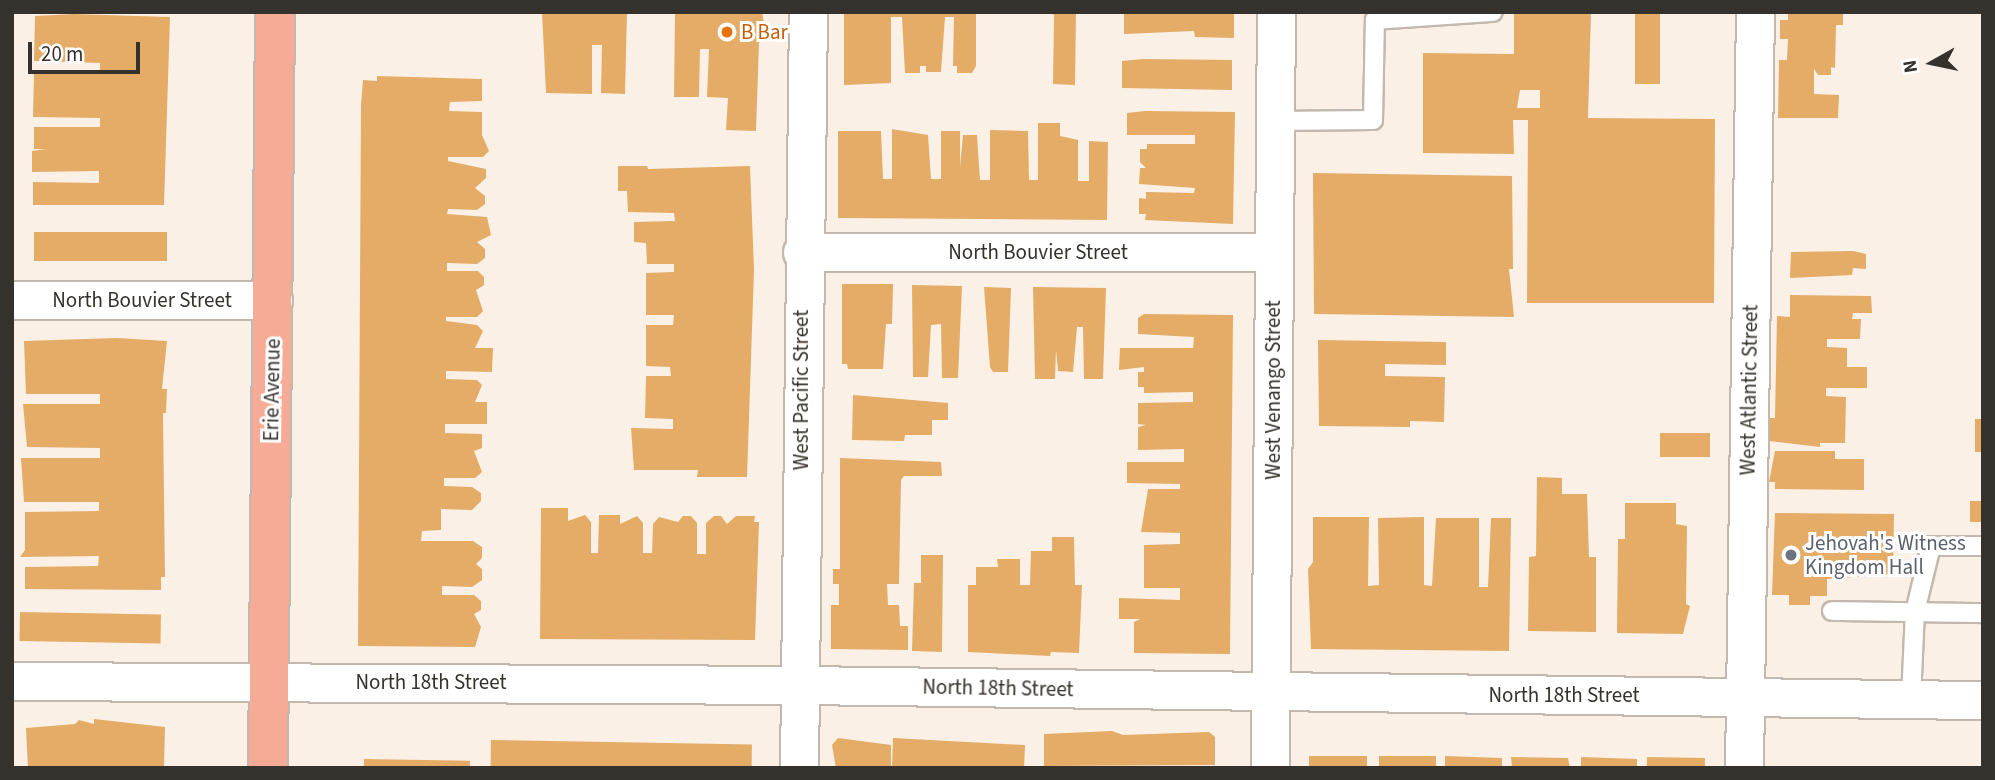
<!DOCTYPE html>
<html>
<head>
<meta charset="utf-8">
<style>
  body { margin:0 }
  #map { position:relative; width:1995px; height:780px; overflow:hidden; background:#fbf0e5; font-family:"Source Sans 3",sans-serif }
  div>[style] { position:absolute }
  .building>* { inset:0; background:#e4ac67; transform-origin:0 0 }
  .roads { filter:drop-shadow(2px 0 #c2b8ad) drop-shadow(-2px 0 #c2b8ad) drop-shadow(0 2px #c2b8ad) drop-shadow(0 -2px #c2b8ad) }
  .service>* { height:18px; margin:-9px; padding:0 9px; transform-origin:9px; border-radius:9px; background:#fff }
  .minor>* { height:37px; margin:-18.5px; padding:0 18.5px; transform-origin:18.5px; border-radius:18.5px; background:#fff }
  .primary>* { height:38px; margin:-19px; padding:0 19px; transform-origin:19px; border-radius:19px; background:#f5ab95 }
  .dots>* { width:19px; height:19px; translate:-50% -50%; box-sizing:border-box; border:4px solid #fff; border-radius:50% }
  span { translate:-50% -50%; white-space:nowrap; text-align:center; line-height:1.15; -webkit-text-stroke:6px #fff; paint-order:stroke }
  .food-label { font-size:21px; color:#c56008 }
  .left { translate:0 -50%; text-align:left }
  .street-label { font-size:21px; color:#35312c }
  .worship-label { font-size:21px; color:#5b616d }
  .frame { position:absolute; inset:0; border:14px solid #35312c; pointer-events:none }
  .north { position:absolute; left:1897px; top:28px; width:70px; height:70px; -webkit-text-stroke:5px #fff; paint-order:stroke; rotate:261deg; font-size:19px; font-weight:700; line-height:28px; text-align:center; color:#35312c }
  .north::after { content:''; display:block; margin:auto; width:24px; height:32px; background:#35312c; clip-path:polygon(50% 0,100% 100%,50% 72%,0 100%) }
  .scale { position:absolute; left:28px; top:42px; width:112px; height:32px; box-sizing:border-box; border:4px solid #35312c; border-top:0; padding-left:9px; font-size:21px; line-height:24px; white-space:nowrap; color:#35312c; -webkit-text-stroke:5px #fff; paint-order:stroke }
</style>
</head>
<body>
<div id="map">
  <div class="building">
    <i style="clip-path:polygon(542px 12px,627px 12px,625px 94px,601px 93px,602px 45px,592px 45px,592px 94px,546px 93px)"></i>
    <i style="clip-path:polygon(675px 12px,762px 12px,766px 35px,759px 43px,756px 131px,726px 130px,728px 98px,707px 97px,709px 49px,700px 49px,699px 97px,674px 97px)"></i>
    <i style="clip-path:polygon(844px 12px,976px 12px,976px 66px,972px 73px,957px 73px,957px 66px,953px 66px,954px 17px,945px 17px,941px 72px,926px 72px,926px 66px,920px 66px,920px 73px,905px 73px,902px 17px,891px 17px,891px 83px,844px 85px)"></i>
    <i style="clip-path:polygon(1049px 12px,1076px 12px,1075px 85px,1053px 84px,1054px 15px)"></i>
    <i style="clip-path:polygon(1124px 12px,1234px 13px,1234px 38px,1195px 37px,1194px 31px,1124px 34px)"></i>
    <i style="clip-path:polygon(evenodd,1514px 12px,1591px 12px,1588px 118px,1715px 119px,1714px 303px,1527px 303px,1528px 120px,1513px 120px,1514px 154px,1423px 153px,1423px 53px,1514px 54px,1514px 12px,1520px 90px,1540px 90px,1540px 108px,1517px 108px,1520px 90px)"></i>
    <i style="left:1635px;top:12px;width:25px;height:72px"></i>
    <i style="clip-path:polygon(1788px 12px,1843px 12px,1843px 25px,1836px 25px,1835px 68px,1831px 67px,1831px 75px,1818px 75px,1814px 69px,1814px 94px,1839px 95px,1838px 118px,1778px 118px,1779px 60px,1787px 60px,1788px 39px,1780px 39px,1780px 20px,1788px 20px)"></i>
    <i style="clip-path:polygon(73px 14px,170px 17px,164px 205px,33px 205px,33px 182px,99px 183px,99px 171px,32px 172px,32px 151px,46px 149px,34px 149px,34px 127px,100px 127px,100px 118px,33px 117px,34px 72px,100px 74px,100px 63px,34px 61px,35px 16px)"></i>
    <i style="clip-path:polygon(1143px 59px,1232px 60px,1232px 90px,1122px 88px,1122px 61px)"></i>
    <i style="clip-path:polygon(377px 76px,482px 79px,482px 101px,450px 102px,449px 111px,482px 112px,482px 135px,489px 151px,483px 157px,448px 157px,448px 161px,486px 169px,486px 178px,475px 188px,485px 196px,485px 204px,477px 210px,448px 209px,447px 214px,487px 217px,491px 235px,477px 242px,485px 249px,485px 258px,477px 264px,447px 263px,447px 271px,478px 271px,484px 277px,484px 285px,476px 290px,483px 311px,477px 317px,446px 317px,446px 321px,477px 325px,483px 331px,475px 348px,493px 348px,492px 372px,446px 371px,446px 379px,477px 380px,482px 385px,475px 402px,487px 402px,487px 424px,445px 424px,445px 433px,482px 434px,482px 448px,474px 451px,482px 472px,475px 478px,444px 478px,444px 486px,472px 487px,481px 493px,481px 501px,472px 510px,441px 509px,441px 530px,422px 531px,421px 541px,473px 541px,482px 547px,482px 558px,476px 564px,482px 569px,482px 580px,472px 587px,442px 586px,442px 595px,474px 595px,481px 601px,481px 610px,474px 614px,481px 627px,475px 647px,358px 646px,361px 105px,363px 80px,377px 81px)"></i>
    <i style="clip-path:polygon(1145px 111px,1235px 112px,1233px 224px,1145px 220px,1146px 214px,1139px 214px,1139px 198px,1146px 199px,1146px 192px,1194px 193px,1195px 188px,1139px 184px,1140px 168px,1146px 168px,1140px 162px,1140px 149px,1147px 149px,1147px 144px,1195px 144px,1195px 135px,1127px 135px,1127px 113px)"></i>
    <i style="clip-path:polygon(1038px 123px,1060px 123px,1060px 136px,1078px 140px,1078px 181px,1089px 181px,1089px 141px,1108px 142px,1107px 220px,838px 218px,838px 131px,881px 131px,883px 179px,892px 179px,892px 129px,928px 135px,931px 179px,941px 179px,941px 131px,960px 131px,960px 167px,963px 135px,977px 135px,980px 180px,990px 180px,990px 130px,1028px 131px,1029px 180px,1038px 180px)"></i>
    <i style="clip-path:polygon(618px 166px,647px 166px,648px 169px,750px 166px,754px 270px,747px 477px,697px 477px,698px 470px,634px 470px,631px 428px,673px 429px,673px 419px,645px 418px,646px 376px,671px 376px,670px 367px,646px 366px,646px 325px,673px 325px,674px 315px,646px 315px,646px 273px,674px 272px,674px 264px,647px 264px,646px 243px,634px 242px,634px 222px,675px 221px,674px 213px,628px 212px,627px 191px,618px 191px)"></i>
    <i style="clip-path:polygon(1313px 173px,1512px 176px,1513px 269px,1509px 269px,1514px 317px,1314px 314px)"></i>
    <i style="left:34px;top:232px;width:133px;height:29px"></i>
    <i style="clip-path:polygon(1853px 251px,1866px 254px,1866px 269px,1853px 268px,1852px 275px,1790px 278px,1791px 252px)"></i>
    <i style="clip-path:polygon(842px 284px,893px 284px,892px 324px,886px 324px,883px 369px,848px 369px,847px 364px,842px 364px)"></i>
    <i style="clip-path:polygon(912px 285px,962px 286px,958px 378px,942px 378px,941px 324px,931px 325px,928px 377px,913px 377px)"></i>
    <i style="clip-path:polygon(984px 287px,1011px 288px,1008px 372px,993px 372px,990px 367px)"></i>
    <i style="clip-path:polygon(1033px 287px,1106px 288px,1103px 379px,1084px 379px,1083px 327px,1077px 327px,1073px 372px,1058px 371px,1056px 350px,1055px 379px,1035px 379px)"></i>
    <i style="clip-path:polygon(1790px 295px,1871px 296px,1872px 313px,1853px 313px,1852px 319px,1861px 319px,1860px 339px,1827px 339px,1827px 347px,1847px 348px,1847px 367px,1867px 367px,1867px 388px,1826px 388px,1826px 396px,1846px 397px,1845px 443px,1820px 443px,1820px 447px,1769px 441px,1770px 418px,1775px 418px,1777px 316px,1790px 317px)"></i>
    <i style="clip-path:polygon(1144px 314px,1233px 315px,1230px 654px,1134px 653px,1134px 622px,1140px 619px,1119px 619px,1119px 598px,1180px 600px,1180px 588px,1144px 588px,1144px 545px,1180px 544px,1180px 533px,1141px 532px,1148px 489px,1180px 489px,1180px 484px,1127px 483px,1127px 462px,1184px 462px,1184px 449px,1138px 450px,1138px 427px,1146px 425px,1138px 424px,1138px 403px,1193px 402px,1193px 392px,1144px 393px,1144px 387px,1138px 387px,1138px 372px,1144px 372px,1144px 367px,1119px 370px,1120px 348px,1193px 348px,1194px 337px,1138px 334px,1138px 318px)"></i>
    <i style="clip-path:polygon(117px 338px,167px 341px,162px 389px,167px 389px,166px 413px,163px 413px,165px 577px,161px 577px,161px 590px,25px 589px,25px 567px,98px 566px,99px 556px,20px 557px,25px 550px,25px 512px,99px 511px,99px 502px,24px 502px,21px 458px,100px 458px,100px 448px,27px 447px,23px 404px,100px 404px,100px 394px,26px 394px,24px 341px)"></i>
    <i style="clip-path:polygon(1318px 340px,1446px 342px,1446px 365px,1385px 364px,1385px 376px,1445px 377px,1444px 422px,1410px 421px,1410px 427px,1319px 426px)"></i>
    <i style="clip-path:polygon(853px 395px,948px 403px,948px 420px,932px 420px,932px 435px,905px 435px,904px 441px,852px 440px)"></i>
    <i style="left:1975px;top:419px;width:8px;height:33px"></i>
    <i style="left:1660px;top:433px;width:50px;height:24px"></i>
    <i style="clip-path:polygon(1775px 451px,1835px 451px,1835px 459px,1864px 459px,1864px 490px,1775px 489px,1775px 482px,1769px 482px)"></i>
    <i style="clip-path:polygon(840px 458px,941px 462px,942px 476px,904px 476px,901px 480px,899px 584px,887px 584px,888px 605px,899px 605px,900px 626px,908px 626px,908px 650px,831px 649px,831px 605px,839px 605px,839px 584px,833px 584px,833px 569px,840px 569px)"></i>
    <i style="clip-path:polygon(1537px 477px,1562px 478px,1562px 494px,1587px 494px,1589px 557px,1596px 557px,1596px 632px,1528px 631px,1529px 557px,1536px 556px)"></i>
    <i style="left:1970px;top:501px;width:13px;height:21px"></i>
    <i style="clip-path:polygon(1625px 503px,1676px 503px,1676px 524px,1687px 526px,1686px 604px,1690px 606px,1683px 634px,1617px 633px,1618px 539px,1625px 539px)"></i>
    <i style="clip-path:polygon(541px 508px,568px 508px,568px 521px,585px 515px,591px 522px,591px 553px,598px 553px,599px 515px,620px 515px,620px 524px,637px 516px,643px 523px,643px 553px,652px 553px,653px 524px,659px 517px,678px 522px,683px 516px,691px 516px,697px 523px,697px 554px,706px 554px,706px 523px,714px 516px,721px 516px,727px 524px,736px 516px,755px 516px,754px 522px,759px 522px,755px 640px,540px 639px)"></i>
    <i style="clip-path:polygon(1775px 513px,1894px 514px,1893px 574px,1827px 579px,1827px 596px,1810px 596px,1810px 605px,1789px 605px,1789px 595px,1772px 595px)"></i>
    <i style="clip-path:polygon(1313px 517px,1369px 517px,1368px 586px,1379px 585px,1378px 518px,1424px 517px,1424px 585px,1432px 586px,1436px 518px,1479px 518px,1479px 587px,1488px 587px,1491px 518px,1511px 518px,1509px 651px,1311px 649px,1308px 569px,1313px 562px)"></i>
    <i style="clip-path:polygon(1052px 537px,1074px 537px,1075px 585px,1082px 585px,1079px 653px,1051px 652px,1050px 656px,968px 652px,968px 585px,976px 585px,976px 567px,998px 567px,997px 559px,1020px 559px,1020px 585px,1030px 585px,1031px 551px,1052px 551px)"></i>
    <i style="clip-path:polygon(921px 555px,943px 555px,942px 652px,912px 651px,914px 583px,921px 583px)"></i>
    <i style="left:20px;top:612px;width:141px;height:29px;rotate:1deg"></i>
    <i style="clip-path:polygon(94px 719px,165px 727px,164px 768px,28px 768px,26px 728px,75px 724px,79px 720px,94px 724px)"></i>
    <i style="clip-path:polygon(1112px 731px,1123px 735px,1209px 732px,1215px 737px,1215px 765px,1044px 766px,1044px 734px)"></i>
    <i style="clip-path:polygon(838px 738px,891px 745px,891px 768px,836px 768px,832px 745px)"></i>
    <i style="clip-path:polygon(893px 738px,1025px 745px,1024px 768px,892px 768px)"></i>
    <i style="left:491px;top:740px;width:261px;height:28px;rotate:1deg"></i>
    <i style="left:1309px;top:756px;width:58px;height:13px"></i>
    <i style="left:1379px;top:756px;width:57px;height:12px"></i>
    <i style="clip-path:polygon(1445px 756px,1502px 758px,1502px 768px,1445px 768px)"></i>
    <i style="clip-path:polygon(1511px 757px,1568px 758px,1570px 768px,1512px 768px)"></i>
    <i style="clip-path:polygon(1581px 757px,1637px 759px,1637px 768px,1581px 768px)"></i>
    <i style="left:1647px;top:757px;width:58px;height:11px;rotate:1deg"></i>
    <i style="left:364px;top:759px;width:106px;height:9px;rotate:1deg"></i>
  </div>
  <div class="roads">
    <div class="service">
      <i style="left:1275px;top:121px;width:98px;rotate:-0.6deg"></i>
      <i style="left:1373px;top:120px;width:100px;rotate:-88.9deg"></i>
      <i style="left:1375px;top:20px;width:118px;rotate:-3.9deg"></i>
      <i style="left:1832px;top:611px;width:151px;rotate:0.8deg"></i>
      <i style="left:1911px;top:699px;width:87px;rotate:-87.4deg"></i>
      <i style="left:1915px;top:612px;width:68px;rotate:-76.4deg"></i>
      <i style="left:1931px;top:546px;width:52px"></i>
    </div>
    <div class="minor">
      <i style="left:802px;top:252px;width:472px"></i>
      <i style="left:12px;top:300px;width:261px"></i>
      <i style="left:12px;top:681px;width:787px;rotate:0.29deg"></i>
      <i style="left:799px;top:685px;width:1184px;rotate:0.73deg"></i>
      <i style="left:799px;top:768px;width:756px;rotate:-89.32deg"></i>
      <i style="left:1270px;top:768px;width:756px;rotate:-89.55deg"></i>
      <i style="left:1744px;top:768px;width:756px;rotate:-89.17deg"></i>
    </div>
    <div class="primary">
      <i style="left:268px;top:768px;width:756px;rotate:-89.47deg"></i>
    </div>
  </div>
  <div class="dots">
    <i style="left:727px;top:32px;background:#e8710a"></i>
    <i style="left:1791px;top:555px;background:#6b7280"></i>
  </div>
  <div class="food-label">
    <span class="left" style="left:741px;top:32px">B Bar</span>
  </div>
  <div class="street-label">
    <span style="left:1038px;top:252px">North Bouvier Street</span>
    <span style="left:142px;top:300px">North Bouvier Street</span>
    <span style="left:272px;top:390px;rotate:-89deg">Erie Avenue</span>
    <span style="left:801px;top:390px;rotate:-90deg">West Pacific Street</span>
    <span style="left:1273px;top:390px;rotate:-90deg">West Venango Street</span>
    <span style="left:1749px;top:390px;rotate:-89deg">West Atlantic Street</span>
    <span style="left:431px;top:682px">North 18th Street</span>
    <span style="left:998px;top:688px;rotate:1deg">North 18th Street</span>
    <span style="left:1564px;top:695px">North 18th Street</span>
  </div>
  <div class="worship-label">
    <span class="left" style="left:1805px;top:555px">Jehovah's Witness<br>Kingdom Hall</span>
  </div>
  <div class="frame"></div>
  <div class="north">N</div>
  <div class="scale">20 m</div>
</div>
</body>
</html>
